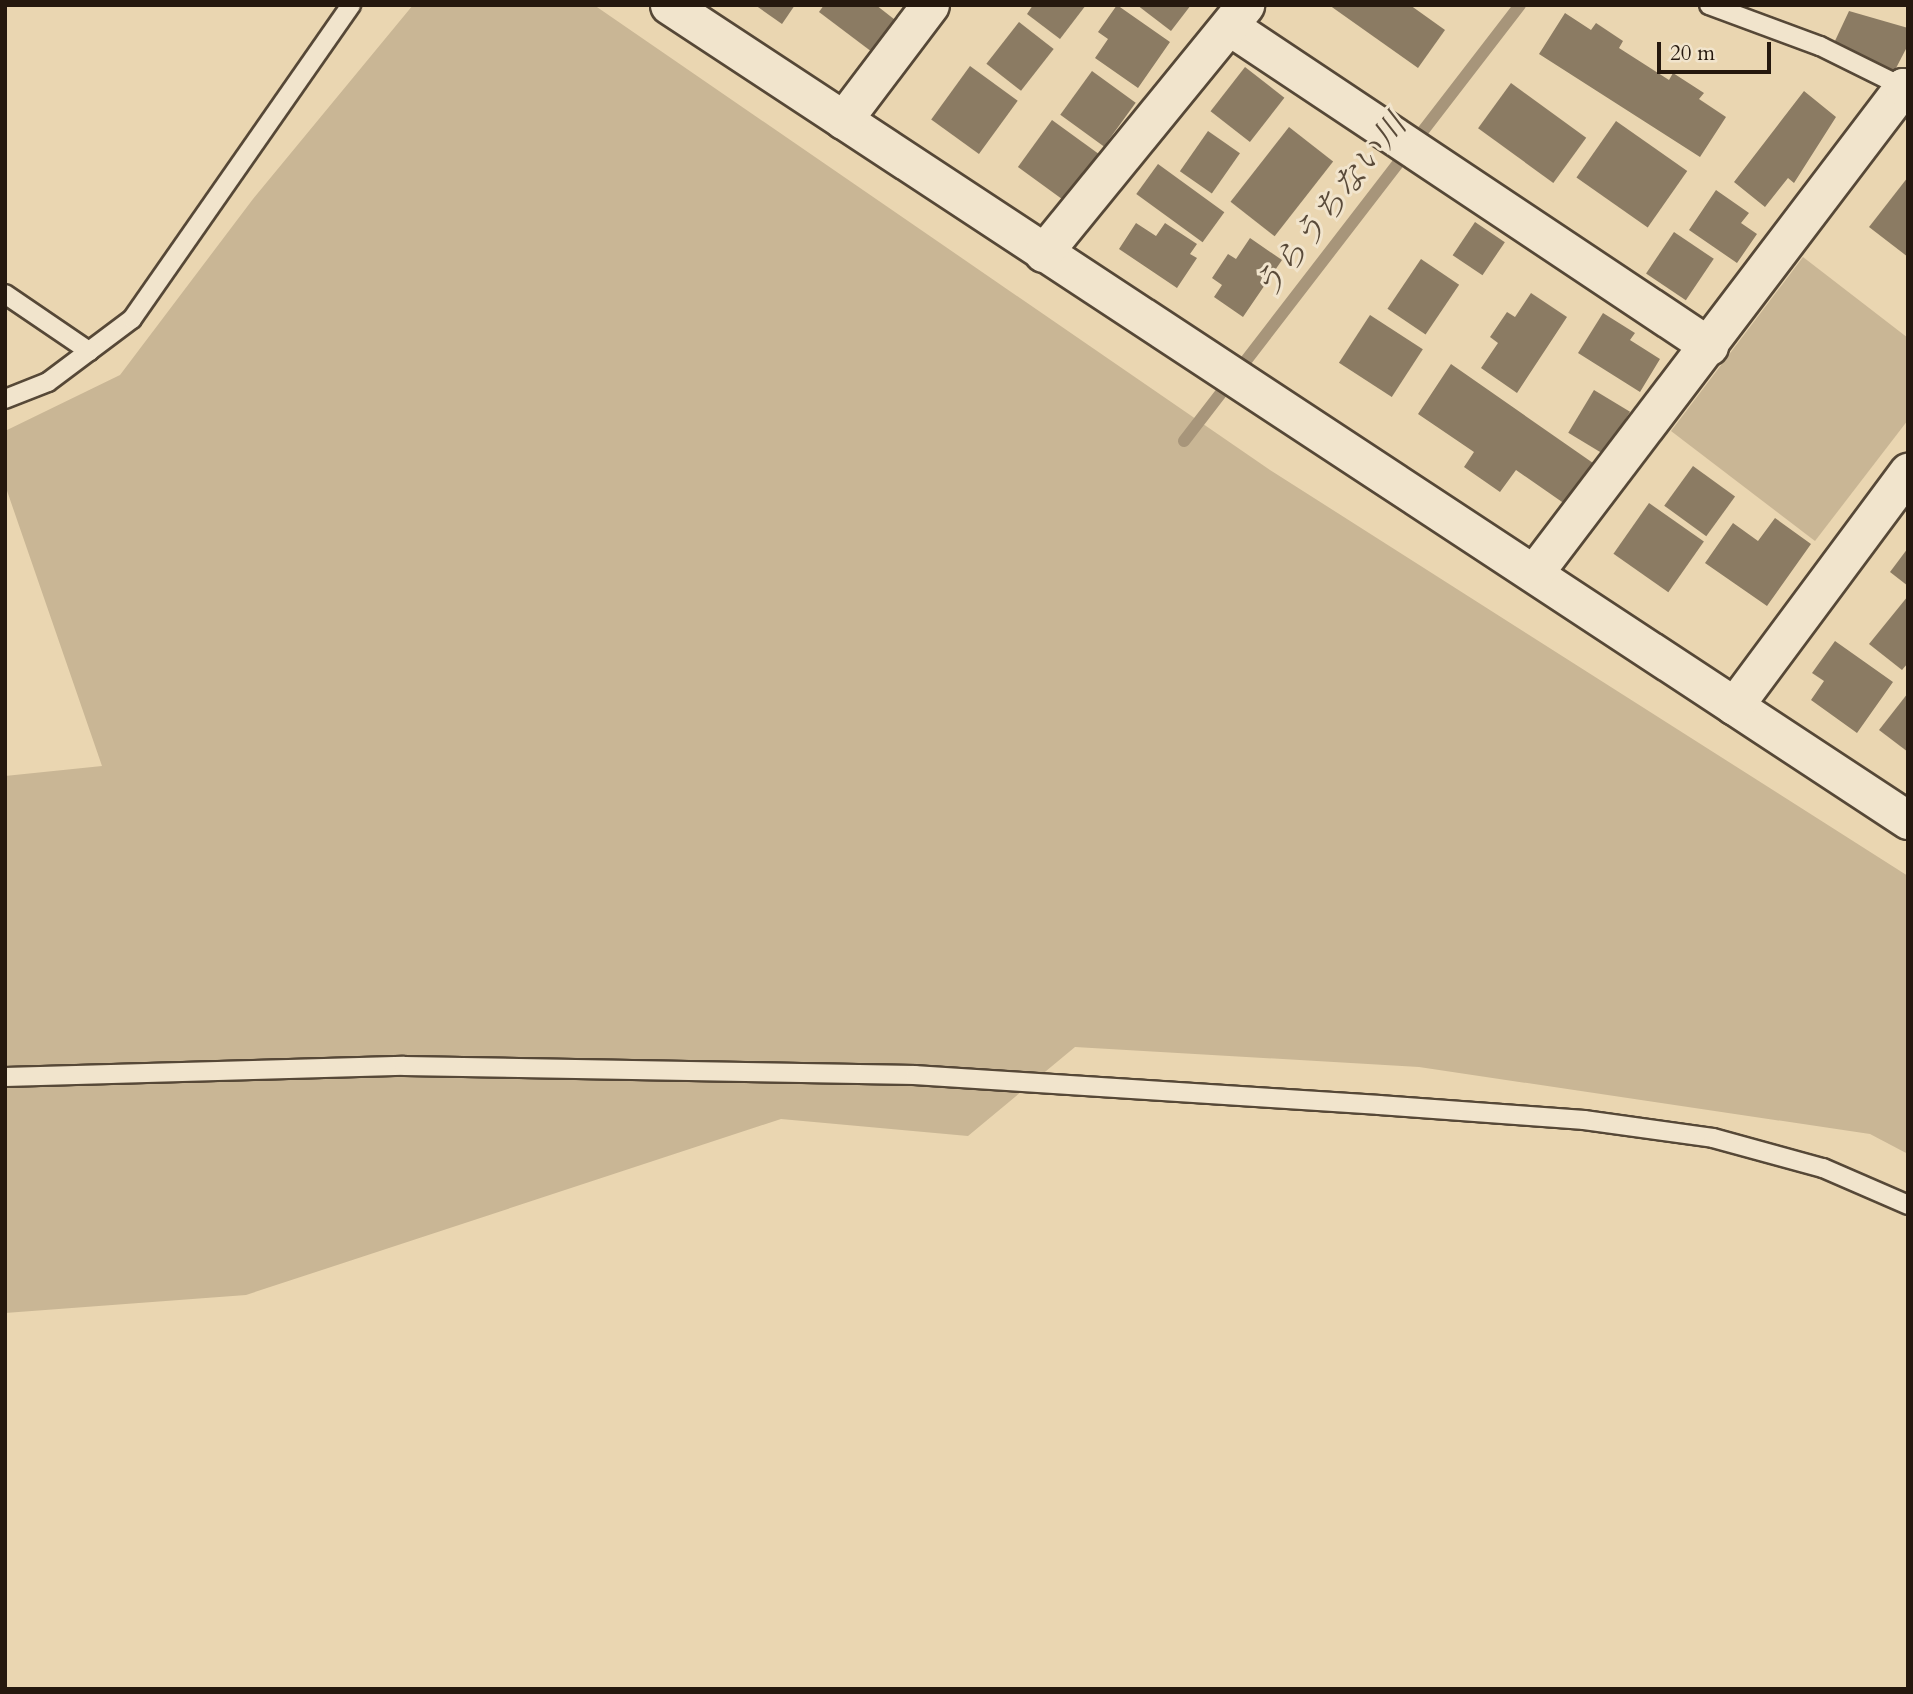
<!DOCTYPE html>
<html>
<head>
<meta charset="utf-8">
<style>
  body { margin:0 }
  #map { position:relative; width:1913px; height:1694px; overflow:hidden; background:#ead6b1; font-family:Cardo,"Noto Serif JP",serif }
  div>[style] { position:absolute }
  .green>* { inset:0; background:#c9b695 }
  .stream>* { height:12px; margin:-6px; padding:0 6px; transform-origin:6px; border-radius:6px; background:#a7957a }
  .building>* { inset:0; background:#8b7b63; transform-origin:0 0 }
  .roads { filter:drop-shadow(2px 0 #564837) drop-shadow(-2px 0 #564837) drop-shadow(0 2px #564837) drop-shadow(0 -2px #564837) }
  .lane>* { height:18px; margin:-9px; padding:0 9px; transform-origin:9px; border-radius:9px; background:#f1e4cc }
  .street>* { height:37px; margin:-18.5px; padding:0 18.5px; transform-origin:18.5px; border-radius:18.5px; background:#f1e4cc }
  span { translate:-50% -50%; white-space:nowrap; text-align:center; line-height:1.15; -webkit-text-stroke:6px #f1e4cc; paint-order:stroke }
  .water-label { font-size:32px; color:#594a39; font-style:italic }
  .frame { position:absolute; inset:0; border:7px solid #25180e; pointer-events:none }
  .scale { position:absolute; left:1657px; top:42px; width:114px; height:32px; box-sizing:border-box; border:4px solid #25180e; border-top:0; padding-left:9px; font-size:21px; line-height:24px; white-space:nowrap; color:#25180e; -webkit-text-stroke:5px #f1e4cc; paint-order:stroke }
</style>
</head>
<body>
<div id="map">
  <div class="green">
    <i style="clip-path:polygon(413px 5px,594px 5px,1270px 470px,1908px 876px,1908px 1154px,1870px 1134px,1419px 1067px,1075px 1047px,968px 1136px,781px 1119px,246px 1295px,5px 1313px,5px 776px,102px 766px,5px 485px,5px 431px,120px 375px,253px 199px)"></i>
    <i style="clip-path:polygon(1803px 257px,1908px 338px,1908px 420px,1815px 541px,1671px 431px)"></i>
  </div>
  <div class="stream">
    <i style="left:1184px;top:441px;width:550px;rotate:-52.38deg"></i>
  </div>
  <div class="building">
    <i style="clip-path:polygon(755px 5px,795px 5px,782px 24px)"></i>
    <i style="clip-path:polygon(824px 5px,876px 5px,899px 23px,876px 55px,819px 12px)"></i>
    <i style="clip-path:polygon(1033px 5px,1086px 5px,1060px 39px,1027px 14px)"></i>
    <i style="clip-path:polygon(1117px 5px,1170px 42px,1138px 88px,1095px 58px,1108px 39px,1098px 32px)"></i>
    <i style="clip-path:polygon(1137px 5px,1191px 5px,1171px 31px)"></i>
    <i style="clip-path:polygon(1329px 5px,1410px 5px,1445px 30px,1418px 68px)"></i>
    <i style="clip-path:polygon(1849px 11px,1908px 28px,1908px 45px,1894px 72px,1834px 43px)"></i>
    <i style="clip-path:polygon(1565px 13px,1591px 30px,1596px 23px,1623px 41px,1619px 48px,1669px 80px,1673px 73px,1704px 93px,1699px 99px,1726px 117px,1700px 157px,1539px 54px)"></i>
    <i style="left:1019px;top:22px;width:44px;height:53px;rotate:38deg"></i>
    <i style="left:970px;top:66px;width:59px;height:66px;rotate:36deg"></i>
    <i style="left:1245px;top:67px;width:50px;height:56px;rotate:38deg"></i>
    <i style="left:1092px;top:71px;width:54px;height:54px;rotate:36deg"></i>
    <i style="left:1511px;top:83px;width:93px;height:56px;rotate:36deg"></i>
    <i style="clip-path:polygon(1804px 91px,1836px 117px,1794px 183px,1788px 178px,1765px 207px,1734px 182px)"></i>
    <i style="left:1052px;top:120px;width:57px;height:58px;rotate:36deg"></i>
    <i style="left:1616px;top:121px;width:87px;height:69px;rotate:35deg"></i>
    <i style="left:1289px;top:127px;width:56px;height:95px;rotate:38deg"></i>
    <i style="left:1208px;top:131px;width:39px;height:49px;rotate:35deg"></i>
    <i style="left:1158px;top:164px;width:82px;height:37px;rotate:36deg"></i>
    <i style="clip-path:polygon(1908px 177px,1908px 257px,1869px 227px)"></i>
    <i style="clip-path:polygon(1716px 190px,1749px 213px,1741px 223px,1757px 234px,1737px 263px,1689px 230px)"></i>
    <i style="left:1475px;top:222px;width:36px;height:40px;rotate:34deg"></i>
    <i style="clip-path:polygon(1136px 223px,1156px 236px,1165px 223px,1197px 244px,1190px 254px,1197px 258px,1177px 288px,1119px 249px)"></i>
    <i style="left:1674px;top:232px;width:48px;height:50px;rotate:34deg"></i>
    <i style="clip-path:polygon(1250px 238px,1282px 260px,1243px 317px,1214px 297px,1222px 285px,1212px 278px,1228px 254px,1236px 259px)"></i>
    <i style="left:1421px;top:259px;width:46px;height:60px;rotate:34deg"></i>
    <i style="clip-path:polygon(1531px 293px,1567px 317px,1517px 393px,1481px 368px,1498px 343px,1490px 337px,1507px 312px,1515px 317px)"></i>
    <i style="clip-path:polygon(1603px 313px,1635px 333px,1630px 340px,1660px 359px,1640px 392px,1578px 353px)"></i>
    <i style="left:1370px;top:315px;width:63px;height:57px;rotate:33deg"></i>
    <i style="clip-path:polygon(1451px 364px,1593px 463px,1565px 504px,1516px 470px,1500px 492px,1464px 467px,1474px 452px,1418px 414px)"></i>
    <i style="left:1594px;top:390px;width:42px;height:50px;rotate:31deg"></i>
    <i style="left:1693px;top:466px;width:52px;height:49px;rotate:36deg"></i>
    <i style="left:1649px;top:503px;width:67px;height:62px;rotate:35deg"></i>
    <i style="clip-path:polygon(1775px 518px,1811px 544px,1767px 606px,1705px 563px,1733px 523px,1758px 541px)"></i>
    <i style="clip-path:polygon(1908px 548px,1908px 586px,1890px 572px)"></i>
    <i style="clip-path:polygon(1908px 596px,1908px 663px,1902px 670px,1869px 644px)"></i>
    <i style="clip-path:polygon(1835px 641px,1893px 682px,1857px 733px,1811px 700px,1824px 681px,1812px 673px)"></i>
    <i style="clip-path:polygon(1908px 693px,1908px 752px,1879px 730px)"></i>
  </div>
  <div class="roads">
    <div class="lane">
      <i style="left:1709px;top:5px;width:118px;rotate:20.3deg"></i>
      <i style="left:1820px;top:46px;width:93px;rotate:26.3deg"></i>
      <i style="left:5px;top:294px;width:102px;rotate:34.2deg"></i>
      <i style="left:5px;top:399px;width:46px;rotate:-21.6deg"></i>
      <i style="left:48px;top:382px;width:105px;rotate:-36.9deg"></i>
      <i style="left:132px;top:319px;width:383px;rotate:-55.1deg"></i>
      <i style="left:5px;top:1077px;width:399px;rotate:-1.6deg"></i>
      <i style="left:404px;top:1066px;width:511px;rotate:1.01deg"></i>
      <i style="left:915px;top:1075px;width:465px;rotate:3.7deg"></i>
      <i style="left:1379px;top:1105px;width:206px;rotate:4.2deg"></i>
      <i style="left:1584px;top:1120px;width:130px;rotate:7.9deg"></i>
      <i style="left:1713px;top:1138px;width:114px;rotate:15.3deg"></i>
      <i style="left:1823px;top:1168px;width:93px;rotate:23.5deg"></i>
    </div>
    <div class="street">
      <i style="left:669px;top:5px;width:1483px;rotate:33.34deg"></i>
      <i style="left:1229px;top:26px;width:577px;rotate:33.69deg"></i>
      <i style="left:843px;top:120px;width:144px;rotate:-52.9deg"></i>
      <i style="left:1043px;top:253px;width:320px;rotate:-50.8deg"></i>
      <i style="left:1534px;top:573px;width:610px;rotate:-52.79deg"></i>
      <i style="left:1903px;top:87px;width:6px;rotate:39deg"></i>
      <i style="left:1734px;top:706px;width:292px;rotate:-53.4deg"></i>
    </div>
  </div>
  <div class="water-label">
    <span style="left:1331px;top:207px;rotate:-52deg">うらうちない川</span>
  </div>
  <div class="frame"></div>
  <div class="scale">20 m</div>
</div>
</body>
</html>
